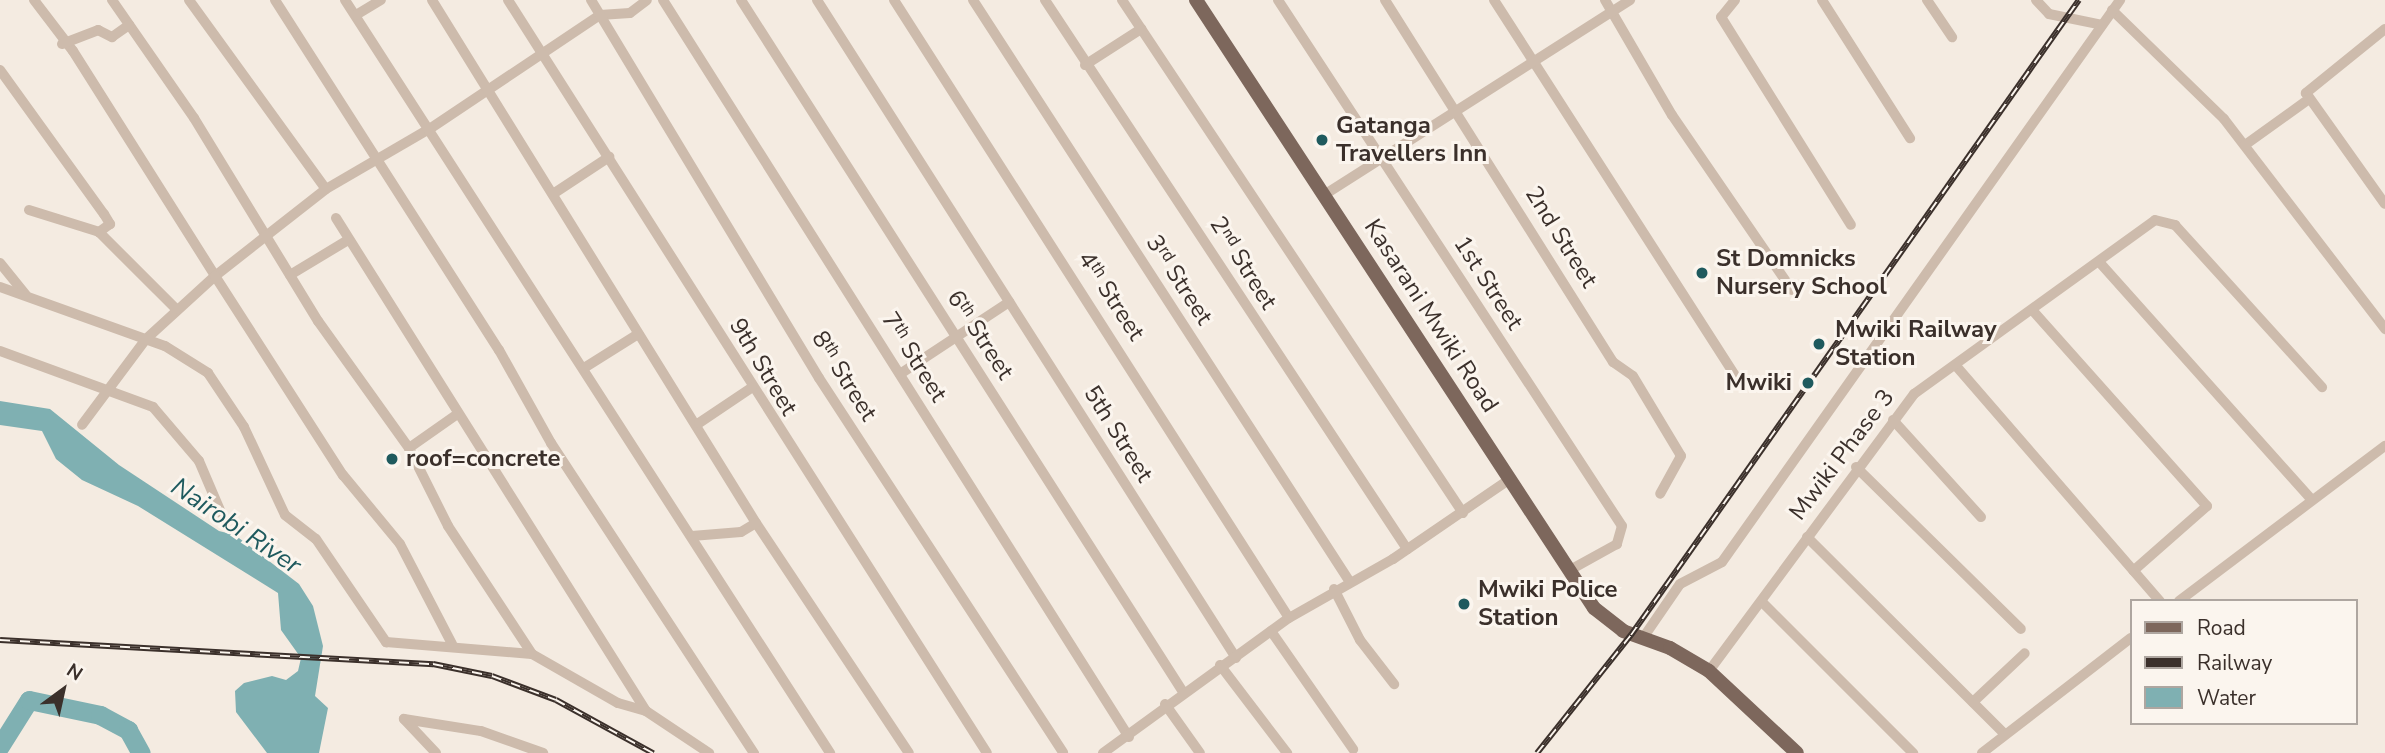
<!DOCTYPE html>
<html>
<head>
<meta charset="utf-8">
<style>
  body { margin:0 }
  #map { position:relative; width:2385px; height:753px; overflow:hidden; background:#f4ebe1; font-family:"Nunito Sans",sans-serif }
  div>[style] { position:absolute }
  .water>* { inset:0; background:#7fb0b2 }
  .river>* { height:19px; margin:-9.5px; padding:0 9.5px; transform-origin:9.5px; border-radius:9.5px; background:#7fb0b2 }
  .minor>* { height:10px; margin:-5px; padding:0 5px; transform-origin:5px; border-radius:5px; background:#cdbbac }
  .major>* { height:14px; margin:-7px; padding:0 7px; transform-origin:7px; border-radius:7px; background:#7d675c }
  .rail>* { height:6px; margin-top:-3px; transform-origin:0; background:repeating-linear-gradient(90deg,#fbf5ee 0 10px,#3b302b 0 20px); box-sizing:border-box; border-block:2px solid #3b302b }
  .dots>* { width:19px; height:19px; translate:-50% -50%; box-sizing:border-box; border:4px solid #fbf5ee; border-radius:50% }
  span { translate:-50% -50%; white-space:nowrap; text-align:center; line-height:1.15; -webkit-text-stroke:6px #fbf5ee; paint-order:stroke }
  .poi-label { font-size:24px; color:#3b302b; font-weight:700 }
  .left { translate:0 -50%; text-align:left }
  .right { translate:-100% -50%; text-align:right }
  .street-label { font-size:24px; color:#3b302b }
  .water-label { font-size:26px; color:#1f5a5e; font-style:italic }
  .legend { position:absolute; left:2130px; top:599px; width:228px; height:126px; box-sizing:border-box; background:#fbf5ee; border:2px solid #aea6a0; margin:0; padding:9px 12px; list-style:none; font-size:21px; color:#3b302b }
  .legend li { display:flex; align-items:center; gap:14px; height:35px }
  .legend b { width:35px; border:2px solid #aea6a0 }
  .north { position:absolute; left:28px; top:655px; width:70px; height:70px; -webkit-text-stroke:5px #fbf5ee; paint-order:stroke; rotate:33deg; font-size:19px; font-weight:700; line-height:28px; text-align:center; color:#3b302b }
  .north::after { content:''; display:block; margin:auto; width:24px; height:32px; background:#3b302b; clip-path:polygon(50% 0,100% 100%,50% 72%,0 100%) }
</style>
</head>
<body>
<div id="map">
  <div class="water">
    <i style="clip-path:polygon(0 401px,50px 409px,119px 465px,219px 531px,235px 535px,299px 584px,313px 606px,323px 646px,315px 696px,328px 708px,319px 753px,267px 753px,236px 712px,235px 691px,244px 683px,272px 676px,286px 680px,298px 671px,301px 658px,281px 630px,278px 593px,138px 506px,82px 480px,56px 459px,42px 431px,0 425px)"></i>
  </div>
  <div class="river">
    <i style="left:0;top:746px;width:54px;rotate:-57.8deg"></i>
    <i style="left:29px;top:700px;width:73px;rotate:11.9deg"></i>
    <i style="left:100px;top:715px;width:32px;rotate:28deg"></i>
    <i style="left:128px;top:730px;width:26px;rotate:61deg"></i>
  </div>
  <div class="minor">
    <i style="left:34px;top:0;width:64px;rotate:52.6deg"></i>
    <i style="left:73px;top:51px;width:266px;rotate:57.7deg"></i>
    <i style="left:215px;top:276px;width:93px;rotate:137.6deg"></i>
    <i style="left:146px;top:339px;width:107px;rotate:126.7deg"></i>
    <i style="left:112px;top:0;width:144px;rotate:55.2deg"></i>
    <i style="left:194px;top:118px;width:238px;rotate:58.6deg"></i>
    <i style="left:318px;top:321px;width:156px;rotate:54.4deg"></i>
    <i style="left:409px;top:448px;width:87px;rotate:63.4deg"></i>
    <i style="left:448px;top:526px;width:153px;rotate:56.7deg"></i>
    <i style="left:189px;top:0;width:233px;rotate:54.1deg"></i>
    <i style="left:326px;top:189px;width:121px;rotate:-30.2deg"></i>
    <i style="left:431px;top:128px;width:203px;rotate:-33.8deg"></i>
    <i style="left:600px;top:15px;width:30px;rotate:-4deg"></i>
    <i style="left:630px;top:13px;width:21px;rotate:-37deg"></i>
    <i style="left:275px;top:0;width:416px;rotate:57.4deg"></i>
    <i style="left:499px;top:350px;width:107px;rotate:60.8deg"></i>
    <i style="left:551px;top:443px;width:371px;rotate:56.8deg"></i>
    <i style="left:345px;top:0;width:896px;rotate:57.21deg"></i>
    <i style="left:432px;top:0;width:615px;rotate:58.22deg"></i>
    <i style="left:756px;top:523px;width:276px;rotate:56.4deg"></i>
    <i style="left:508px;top:0;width:892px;rotate:57.54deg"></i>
    <i style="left:591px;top:0;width:441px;rotate:58.9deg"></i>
    <i style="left:819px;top:378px;width:447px;rotate:56.9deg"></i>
    <i style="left:663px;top:0;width:872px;rotate:57.7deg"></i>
    <i style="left:741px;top:0;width:821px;rotate:57.43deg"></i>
    <i style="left:817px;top:0;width:780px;rotate:57.51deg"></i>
    <i style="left:894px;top:0;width:733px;rotate:57.41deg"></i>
    <i style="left:973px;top:0;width:693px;rotate:57.07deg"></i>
    <i style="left:1045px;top:0;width:658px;rotate:56.6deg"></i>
    <i style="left:1122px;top:0;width:616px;rotate:56.39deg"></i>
    <i style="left:1278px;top:0;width:628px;rotate:56.82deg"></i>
    <i style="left:1622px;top:526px;width:19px;rotate:106deg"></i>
    <i style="left:1617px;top:544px;width:54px;rotate:151deg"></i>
    <i style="left:1385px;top:0;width:428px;rotate:57.8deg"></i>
    <i style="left:1613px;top:362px;width:24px;rotate:35deg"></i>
    <i style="left:1633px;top:376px;width:93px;rotate:59deg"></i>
    <i style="left:1681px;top:456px;width:43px;rotate:118.9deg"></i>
    <i style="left:1494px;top:0;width:449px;rotate:57.3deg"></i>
    <i style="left:1605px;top:0;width:133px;rotate:59.8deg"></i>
    <i style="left:1672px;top:115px;width:212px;rotate:55.6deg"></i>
    <i style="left:1735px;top:0;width:22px;rotate:129deg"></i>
    <i style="left:1721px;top:17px;width:245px;rotate:58deg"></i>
    <i style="left:1822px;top:0;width:164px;rotate:57.5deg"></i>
    <i style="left:1927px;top:0;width:45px;rotate:56deg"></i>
    <i style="left:2036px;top:0;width:19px;rotate:47deg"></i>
    <i style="left:2049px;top:14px;width:54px;rotate:11.7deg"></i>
    <i style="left:2112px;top:10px;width:156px;rotate:44.2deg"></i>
    <i style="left:2224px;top:119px;width:265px;rotate:52.5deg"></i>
    <i style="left:356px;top:15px;width:29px;rotate:-31deg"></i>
    <i style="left:2385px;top:29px;width:102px;rotate:141deg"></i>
    <i style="left:2306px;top:93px;width:136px;rotate:54.6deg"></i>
    <i style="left:62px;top:44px;width:39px;rotate:-21deg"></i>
    <i style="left:98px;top:30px;width:16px;rotate:27deg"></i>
    <i style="left:112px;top:37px;width:21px;rotate:-35deg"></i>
    <i style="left:1085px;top:65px;width:67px;rotate:-32.7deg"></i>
    <i style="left:0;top:70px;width:178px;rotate:54.2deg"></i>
    <i style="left:104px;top:214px;width:12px;rotate:59deg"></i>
    <i style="left:110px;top:224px;width:14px;rotate:144deg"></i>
    <i style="left:2245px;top:145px;width:79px;rotate:-35.7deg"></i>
    <i style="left:326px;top:189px;width:141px;rotate:141.9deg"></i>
    <i style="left:215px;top:276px;width:237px;rotate:57.3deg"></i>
    <i style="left:343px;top:475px;width:89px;rotate:50.4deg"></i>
    <i style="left:400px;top:544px;width:113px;rotate:62.5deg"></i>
    <i style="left:556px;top:192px;width:64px;rotate:-33.4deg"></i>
    <i style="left:1324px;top:195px;width:363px;rotate:-32.5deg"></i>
    <i style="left:29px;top:210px;width:73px;rotate:17.4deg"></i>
    <i style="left:99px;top:232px;width:109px;rotate:45deg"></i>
    <i style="left:336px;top:218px;width:582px;rotate:57.84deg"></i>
    <i style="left:646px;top:711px;width:76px;rotate:33.7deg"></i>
    <i style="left:0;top:263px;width:41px;rotate:50.9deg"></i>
    <i style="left:2101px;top:264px;width:312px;rotate:48.2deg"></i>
    <i style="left:290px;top:275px;width:68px;rotate:-31.1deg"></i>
    <i style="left:0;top:287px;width:175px;rotate:19.7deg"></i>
    <i style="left:165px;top:346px;width:51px;rotate:32.1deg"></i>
    <i style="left:208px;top:373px;width:65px;rotate:56.3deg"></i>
    <i style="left:244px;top:427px;width:97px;rotate:65deg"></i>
    <i style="left:285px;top:515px;width:39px;rotate:38deg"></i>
    <i style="left:316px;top:539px;width:125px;rotate:55.8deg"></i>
    <i style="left:386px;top:642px;width:146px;rotate:4.7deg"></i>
    <i style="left:532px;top:654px;width:99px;rotate:29.7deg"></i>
    <i style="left:618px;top:703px;width:29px;rotate:16deg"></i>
    <i style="left:2034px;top:312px;width:260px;rotate:48.3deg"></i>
    <i style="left:2207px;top:506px;width:98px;rotate:138.7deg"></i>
    <i style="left:0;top:351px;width:163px;rotate:20.1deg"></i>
    <i style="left:153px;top:407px;width:71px;rotate:49.6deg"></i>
    <i style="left:199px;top:461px;width:59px;rotate:66.9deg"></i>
    <i style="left:1957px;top:367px;width:310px;rotate:49.1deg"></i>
    <i style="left:584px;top:368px;width:64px;rotate:-32.2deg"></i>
    <i style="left:900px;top:374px;width:131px;rotate:-33.4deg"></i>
    <i style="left:1893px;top:420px;width:131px;rotate:47.8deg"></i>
    <i style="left:699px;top:423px;width:63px;rotate:-33.9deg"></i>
    <i style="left:409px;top:448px;width:57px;rotate:-35.1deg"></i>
    <i style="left:1856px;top:467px;width:231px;rotate:44.5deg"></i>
    <i style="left:692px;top:536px;width:49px;rotate:-4.7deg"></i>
    <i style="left:741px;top:532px;width:17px;rotate:-31deg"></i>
    <i style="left:1807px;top:537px;width:279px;rotate:44.9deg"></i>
    <i style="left:1334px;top:589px;width:57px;rotate:63deg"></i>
    <i style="left:1360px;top:640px;width:56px;rotate:52.3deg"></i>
    <i style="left:2179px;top:601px;width:258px;rotate:-37deg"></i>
    <i style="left:1762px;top:602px;width:214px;rotate:45deg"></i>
    <i style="left:1271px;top:631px;width:144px;rotate:55.2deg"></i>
    <i style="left:1643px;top:638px;width:65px;rotate:-55.6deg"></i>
    <i style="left:1680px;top:584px;width:47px;rotate:-27.6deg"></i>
    <i style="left:1722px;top:562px;width:689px;rotate:-54.69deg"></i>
    <i style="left:1220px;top:665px;width:111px;rotate:52.7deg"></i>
    <i style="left:1709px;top:671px;width:345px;rotate:-53.5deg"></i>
    <i style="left:1914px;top:394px;width:297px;rotate:-35.8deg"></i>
    <i style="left:2155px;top:220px;width:21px;rotate:14deg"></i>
    <i style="left:2175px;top:225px;width:219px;rotate:47.8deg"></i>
    <i style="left:1973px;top:702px;width:71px;rotate:-43.3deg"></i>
    <i style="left:1165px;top:704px;width:60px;rotate:54.5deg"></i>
    <i style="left:436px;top:753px;width:47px;rotate:-133.3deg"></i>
    <i style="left:404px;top:719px;width:78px;rotate:8.9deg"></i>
    <i style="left:481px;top:731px;width:66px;rotate:19.5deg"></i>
    <i style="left:1103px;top:753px;width:230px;rotate:-36deg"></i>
    <i style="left:1289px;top:618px;width:120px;rotate:-29.6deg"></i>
    <i style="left:1393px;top:559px;width:142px;rotate:-34.4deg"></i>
    <i style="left:1982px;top:753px;width:188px;rotate:-37.7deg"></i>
  </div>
  <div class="major">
    <i style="left:1196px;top:0;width:727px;rotate:56.79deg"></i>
    <i style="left:1594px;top:608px;width:37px;rotate:38deg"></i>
    <i style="left:1623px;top:631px;width:50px;rotate:19.9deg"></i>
    <i style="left:1670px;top:648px;width:45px;rotate:30.5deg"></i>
    <i style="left:1709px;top:671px;width:120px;rotate:43deg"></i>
  </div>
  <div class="rail">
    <i style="left:0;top:640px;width:434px;rotate:3.2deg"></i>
    <i style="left:433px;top:664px;width:60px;rotate:11.5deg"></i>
    <i style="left:492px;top:676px;width:68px;rotate:20.6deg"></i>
    <i style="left:556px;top:700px;width:111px;rotate:28.7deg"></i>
    <i style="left:1537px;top:753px;width:151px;rotate:-51.5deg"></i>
    <i style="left:1631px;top:635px;width:777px;rotate:-54.8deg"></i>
  </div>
  <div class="dots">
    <i style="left:1322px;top:140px;background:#1f5a5e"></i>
    <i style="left:1702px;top:273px;background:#1f5a5e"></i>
    <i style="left:1819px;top:344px;background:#1f5a5e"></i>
    <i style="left:1808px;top:383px;background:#1f5a5e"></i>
    <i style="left:392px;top:459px;background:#1f5a5e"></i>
    <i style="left:1464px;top:604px;background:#1f5a5e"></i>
  </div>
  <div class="poi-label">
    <span class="left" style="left:1336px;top:140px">Gatanga<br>Travellers Inn</span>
    <span class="left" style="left:1716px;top:273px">St Domnicks<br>Nursery School</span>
    <span class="left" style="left:1835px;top:344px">Mwiki Railway<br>Station</span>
    <span class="right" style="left:1792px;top:383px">Mwiki</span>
    <span class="left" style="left:406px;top:459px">roof=concrete</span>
    <span class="left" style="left:1478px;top:604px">Mwiki Police<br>Station</span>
  </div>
  <div class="street-label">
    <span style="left:1561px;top:237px;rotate:58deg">2nd Street</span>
    <span style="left:1243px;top:263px;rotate:58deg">2ⁿᵈ Street</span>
    <span style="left:1179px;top:280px;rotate:57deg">3ʳᵈ Street</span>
    <span style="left:1488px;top:283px;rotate:57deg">1st Street</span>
    <span style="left:1111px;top:296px;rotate:57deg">4ᵗʰ Street</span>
    <span style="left:1431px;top:316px;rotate:57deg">Kasarani Mwiki Road</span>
    <span style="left:980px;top:335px;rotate:57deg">6ᵗʰ Street</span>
    <span style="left:914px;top:357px;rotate:58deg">7ᵗʰ Street</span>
    <span style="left:763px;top:367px;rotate:59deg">9th Street</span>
    <span style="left:844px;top:376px;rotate:58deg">8ᵗʰ Street</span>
    <span style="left:1118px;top:434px;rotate:58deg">5th Street</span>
    <span style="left:1842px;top:455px;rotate:-53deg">Mwiki Phase 3</span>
  </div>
  <div class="water-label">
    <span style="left:236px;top:526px;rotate:34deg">Nairobi River</span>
  </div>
  <ul class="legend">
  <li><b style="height:9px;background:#7d675c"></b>Road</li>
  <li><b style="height:9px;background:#3b302b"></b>Railway</li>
  <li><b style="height:19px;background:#7fb0b2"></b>Water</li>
  </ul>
  <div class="north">N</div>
</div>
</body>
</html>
